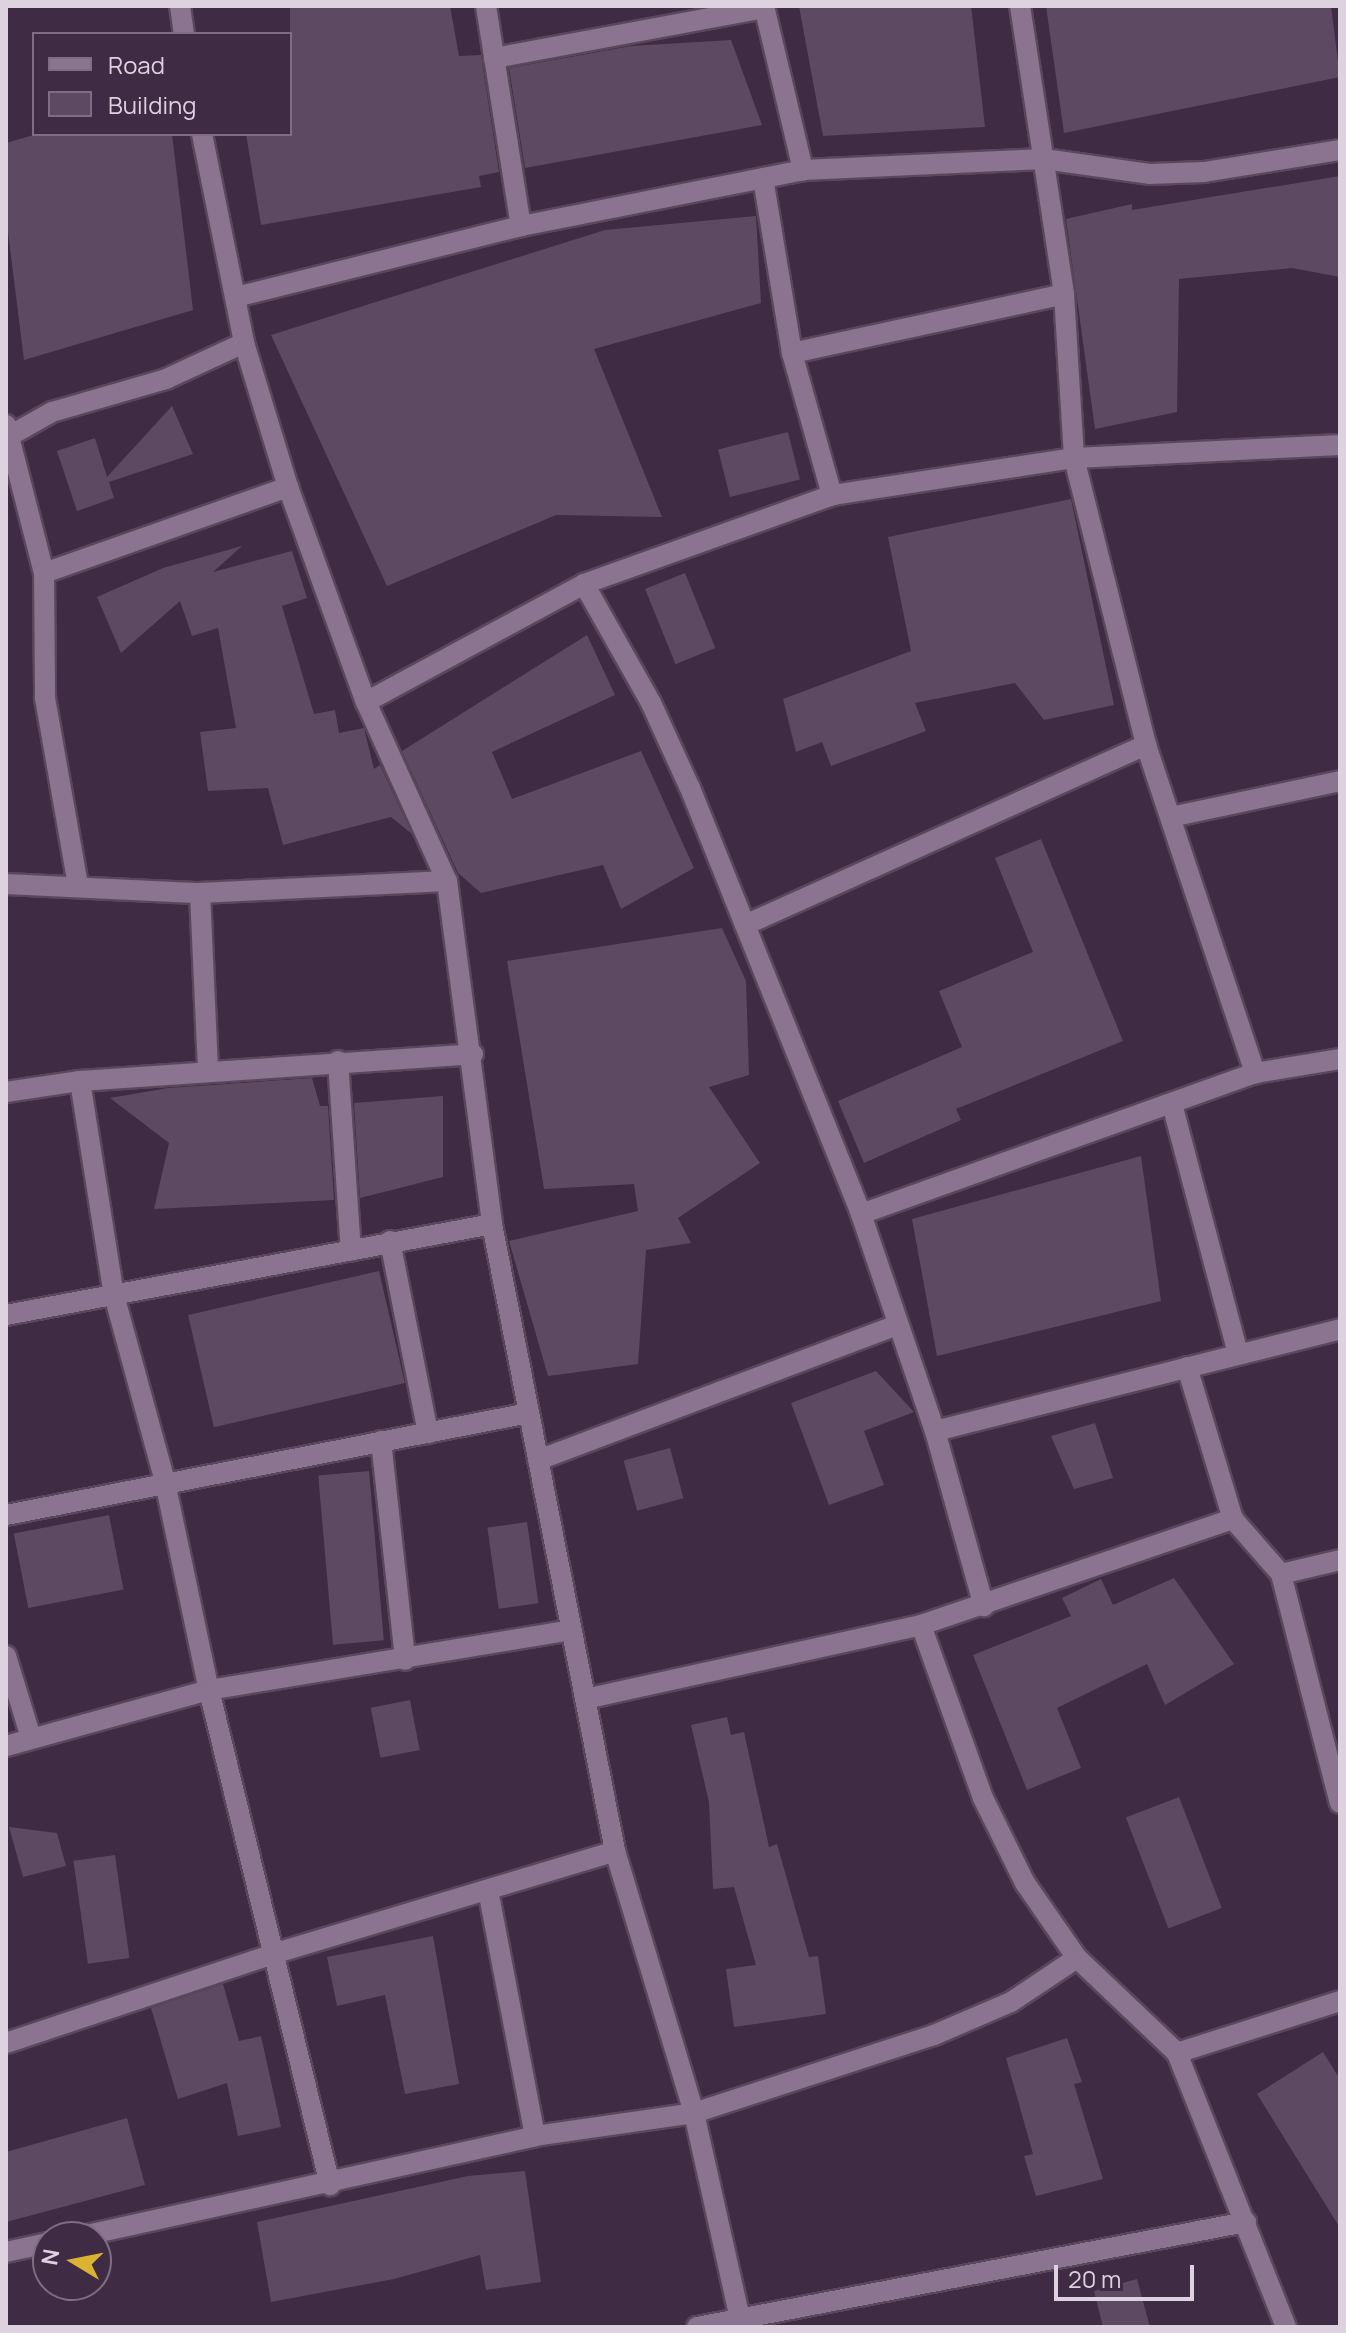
<!DOCTYPE html>
<html>
<head>
<meta charset="utf-8">
<style>
  body { margin:0 }
  #map { position:relative; width:1346px; height:2333px; overflow:hidden; background:#3f2b43; font-family:Manrope,sans-serif }
  div>[style] { position:absolute }
  .building>* { inset:0; background:#5e4963; transform-origin:0 0 }
  .roads { filter:drop-shadow(2px 0 #59485c) drop-shadow(-2px 0 #59485c) drop-shadow(0 2px #59485c) drop-shadow(0 -2px #59485c) }
  .minor>* { height:20px; margin:-10px; padding:0 10px; transform-origin:10px; border-radius:10px; background:#8a748f }
  span { translate:-50% -50%; white-space:nowrap; text-align:center; line-height:1.15; -webkit-text-stroke:7px #3f2b43; paint-order:stroke }
  .frame { position:absolute; inset:0; border:8px solid #ded1e0; pointer-events:none }
  .legend { position:absolute; left:32px; top:32px; width:260px; height:104px; box-sizing:border-box; background:#3f2b43; border:2px solid #7f6d82; margin:0; padding:10px 14px; list-style:none; font-size:24px; color:#ded1e0 }
  .legend li { display:flex; align-items:center; gap:16px; height:40px }
  .legend b { width:40px; border:2px solid #7f6d82 }
  .north { position:absolute; left:32px; top:2221px; width:80px; height:80px; box-sizing:border-box; background:#3f2b43; border:2px solid #7f6d82; border-radius:50%; rotate:280deg; font-size:22px; font-weight:700; line-height:32px; text-align:center; color:#ded1e0 }
  .north::after { content:''; display:block; margin:auto; width:28px; height:36px; background:#dab333; clip-path:polygon(50% 0,100% 100%,50% 72%,0 100%) }
  .scale { position:absolute; left:1054px; top:2265px; width:140px; height:36px; box-sizing:border-box; border:4px solid #ded1e0; border-top:0; padding-left:10px; font-size:24px; line-height:28px; white-space:nowrap; color:#ded1e0; -webkit-text-stroke:6px #3f2b43; paint-order:stroke }
</style>
</head>
<body>
<div id="map">
  <div class="building">
    <i style="clip-path:polygon(290px 6px,450px 6px,459px 56px,481px 55px,499px 172px,479px 176px,481px 187px,261px 225px,246px 134px,290px 134px)"></i>
    <i style="clip-path:polygon(799px 6px,971px 6px,985px 127px,823px 136px)"></i>
    <i style="clip-path:polygon(1046px 6px,1331px 6px,1340px 77px,1064px 133px)"></i>
    <i style="clip-path:polygon(731px 40px,762px 125px,525px 168px,509px 68px,631px 46px)"></i>
    <i style="clip-path:polygon(37px 134px,172px 134px,193px 310px,24px 360px,6px 216px,6px 143px)"></i>
    <i style="clip-path:polygon(1340px 176px,1340px 277px,1292px 268px,1179px 279px,1177px 412px,1095px 429px,1066px 219px,1132px 204px,1132px 210px)"></i>
    <i style="clip-path:polygon(756px 216px,761px 303px,594px 349px,662px 517px,556px 515px,387px 586px,271px 335px,605px 230px)"></i>
    <i style="clip-path:polygon(172px 406px,193px 454px,109px 482px,114px 498px,77px 511px,57px 451px,95px 438px,107px 477px)"></i>
    <i style="left:788px;top:432px;width:49px;height:72px;rotate:76deg"></i>
    <i style="clip-path:polygon(1071px 499px,1114px 705px,1044px 720px,1015px 683px,915px 703px,926px 731px,831px 766px,822px 742px,796px 752px,783px 699px,911px 651px,888px 537px)"></i>
    <i style="clip-path:polygon(242px 546px,213px 572px,292px 551px,307px 598px,282px 606px,314px 714px,335px 710px,339px 733px,364px 728px,374px 769px,380px 765px,412px 834px,391px 817px,283px 845px,268px 788px,208px 791px,200px 732px,236px 728px,218px 628px,192px 636px,180px 601px,121px 653px,97px 597px,163px 568px)"></i>
    <i style="left:685px;top:573px;width:81px;height:43px;rotate:68deg"></i>
    <i style="clip-path:polygon(587px 635px,615px 695px,492px 752px,512px 799px,641px 751px,694px 868px,621px 909px,603px 865px,481px 893px,458px 873px,402px 751px)"></i>
    <i style="clip-path:polygon(1041px 839px,1123px 1041px,956px 1109px,961px 1120px,864px 1163px,838px 1101px,962px 1047px,939px 991px,1033px 952px,995px 858px)"></i>
    <i style="clip-path:polygon(722px 928px,746px 981px,749px 1075px,709px 1087px,760px 1163px,678px 1218px,691px 1243px,646px 1250px,638px 1364px,548px 1376px,509px 1241px,638px 1211px,634px 1184px,544px 1189px,507px 961px)"></i>
    <i style="clip-path:polygon(312px 1078px,320px 1106px,328px 1106px,334px 1200px,154px 1209px,169px 1143px,110px 1098px,168px 1088px)"></i>
    <i style="clip-path:polygon(443px 1096px,443px 1177px,360px 1198px,354px 1103px)"></i>
    <i style="clip-path:polygon(1141px 1156px,1161px 1301px,937px 1356px,912px 1219px)"></i>
    <i style="left:379px;top:1271px;width:115px;height:196px;rotate:77deg"></i>
    <i style="clip-path:polygon(876px 1371px,914px 1412px,864px 1431px,884px 1485px,829px 1505px,791px 1403px)"></i>
    <i style="clip-path:polygon(1095px 1423px,1113px 1478px,1074px 1489px,1051px 1436px)"></i>
    <i style="left:670px;top:1448px;width:52px;height:48px;rotate:75deg"></i>
    <i style="left:369px;top:1471px;width:170px;height:51px;rotate:85deg"></i>
    <i style="left:109px;top:1515px;width:76px;height:97px;rotate:79deg"></i>
    <i style="left:527px;top:1522px;width:82px;height:40px;rotate:82deg"></i>
    <i style="clip-path:polygon(1174px 1578px,1234px 1664px,1165px 1705px,1147px 1664px,1057px 1708px,1081px 1768px,1027px 1790px,973px 1655px,1071px 1616px,1062px 1598px,1101px 1579px,1113px 1605px)"></i>
    <i style="left:410px;top:1700px;width:51px;height:40px;rotate:79deg"></i>
    <i style="clip-path:polygon(727px 1717px,731px 1735px,744px 1732px,769px 1847px,777px 1844px,809px 1957px,818px 1956px,826px 2014px,734px 2027px,726px 1969px,756px 1965px,734px 1887px,713px 1889px,709px 1802px,691px 1725px)"></i>
    <i style="left:1179px;top:1797px;width:119px;height:57px;rotate:69deg"></i>
    <i style="clip-path:polygon(9px 1827px,57px 1833px,66px 1866px,23px 1877px)"></i>
    <i style="left:115px;top:1855px;width:104px;height:42px;rotate:82deg"></i>
    <i style="clip-path:polygon(433px 1936px,459px 2084px,405px 2094px,385px 1995px,337px 2006px,327px 1957px)"></i>
    <i style="clip-path:polygon(223px 1984px,239px 2041px,261px 2036px,281px 2127px,238px 2136px,227px 2083px,178px 2099px,151px 2008px)"></i>
    <i style="clip-path:polygon(1067px 2038px,1082px 2082px,1074px 2084px,1103px 2179px,1036px 2196px,1024px 2156px,1033px 2154px,1006px 2058px)"></i>
    <i style="clip-path:polygon(1323px 2052px,1340px 2079px,1340px 2228px,1257px 2094px)"></i>
    <i style="clip-path:polygon(127px 2118px,145px 2185px,6px 2222px,6px 2152px)"></i>
    <i style="clip-path:polygon(525px 2171px,541px 2282px,486px 2290px,480px 2255px,394px 2279px,271px 2302px,257px 2222px,468px 2176px)"></i>
    <i style="clip-path:polygon(1137px 2279px,1150px 2327px,1103px 2327px,1094px 2291px)"></i>
  </div>
  <div class="roads">
    <div class="minor">
      <i style="left:180px;top:6px;width:28px;rotate:82deg"></i>
      <i style="left:486px;top:6px;width:223px;rotate:81deg"></i>
      <i style="left:764px;top:6px;width:169px;rotate:76.6deg"></i>
      <i style="left:1020px;top:6px;width:291px;rotate:81.3deg"></i>
      <i style="left:1064px;top:294px;width:164px;rotate:86.5deg"></i>
      <i style="left:1074px;top:458px;width:296px;rotate:75.9deg"></i>
      <i style="left:1146px;top:745px;width:346px;rotate:71.6deg"></i>
      <i style="left:494px;top:58px;width:275px;rotate:-10.5deg"></i>
      <i style="left:202px;top:134px;width:213px;rotate:78.6deg"></i>
      <i style="left:244px;top:343px;width:151px;rotate:73deg"></i>
      <i style="left:288px;top:487px;width:229px;rotate:70.1deg"></i>
      <i style="left:366px;top:702px;width:196px;rotate:65.7deg"></i>
      <i style="left:447px;top:881px;width:346px;rotate:82.5deg"></i>
      <i style="left:492px;top:1224px;width:639px;rotate:78.9deg"></i>
      <i style="left:615px;top:1851px;width:274px;rotate:73.2deg"></i>
      <i style="left:694px;top:2113px;width:219px;rotate:77.4deg"></i>
      <i style="left:763px;top:178px;width:177px;rotate:80.6deg"></i>
      <i style="left:792px;top:353px;width:148px;rotate:74.3deg"></i>
      <i style="left:236px;top:297px;width:294px;rotate:-14deg"></i>
      <i style="left:521px;top:226px;width:288px;rotate:-11.2deg"></i>
      <i style="left:803px;top:170px;width:241px;rotate:-2.6deg"></i>
      <i style="left:1044px;top:159px;width:106px;rotate:8.1deg"></i>
      <i style="left:1149px;top:174px;width:55px;rotate:-2.1deg"></i>
      <i style="left:1204px;top:172px;width:138px;rotate:-9.2deg"></i>
      <i style="left:792px;top:353px;width:278px;rotate:-12.2deg"></i>
      <i style="left:6px;top:425px;width:153px;rotate:75.6deg"></i>
      <i style="left:44px;top:573px;width:125px;rotate:89.5deg"></i>
      <i style="left:45px;top:698px;width:190px;rotate:80deg"></i>
      <i style="left:6px;top:438px;width:53px;rotate:-29.5deg"></i>
      <i style="left:52px;top:412px;width:119px;rotate:-16.1deg"></i>
      <i style="left:166px;top:379px;width:86px;rotate:-24.8deg"></i>
      <i style="left:44px;top:573px;width:259px;rotate:-19.4deg"></i>
      <i style="left:584px;top:584px;width:137px;rotate:60.6deg"></i>
      <i style="left:651px;top:703px;width:94px;rotate:65.4deg"></i>
      <i style="left:690px;top:788px;width:459px;rotate:68.1deg"></i>
      <i style="left:861px;top:1214px;width:229px;rotate:71.2deg"></i>
      <i style="left:935px;top:1431px;width:182px;rotate:74.4deg"></i>
      <i style="left:366px;top:702px;width:248px;rotate:-28.4deg"></i>
      <i style="left:584px;top:584px;width:263px;rotate:-19.7deg"></i>
      <i style="left:832px;top:495px;width:245px;rotate:-8.7deg"></i>
      <i style="left:1074px;top:458px;width:266px;rotate:-2.8deg"></i>
      <i style="left:1171px;top:817px;width:173px;rotate:-12deg"></i>
      <i style="left:6px;top:884px;width:194px;rotate:2.7deg"></i>
      <i style="left:200px;top:893px;width:247px;rotate:-2.8deg"></i>
      <i style="left:200px;top:893px;width:178px;rotate:87.4deg"></i>
      <i style="left:745px;top:925px;width:440px;rotate:-24.2deg"></i>
      <i style="left:338px;top:1061px;width:190px;rotate:86.1deg"></i>
      <i style="left:80px;top:1081px;width:217px;rotate:81deg"></i>
      <i style="left:114px;top:1295px;width:194px;rotate:74.7deg"></i>
      <i style="left:165px;top:1482px;width:213px;rotate:78.1deg"></i>
      <i style="left:209px;top:1690px;width:510px;rotate:76.26deg"></i>
      <i style="left:6px;top:1092px;width:75px;rotate:-8.5deg"></i>
      <i style="left:80px;top:1081px;width:394px;rotate:-3.9deg"></i>
      <i style="left:1172px;top:1104px;width:259px;rotate:75.2deg"></i>
      <i style="left:861px;top:1214px;width:418px;rotate:-19.7deg"></i>
      <i style="left:1255px;top:1073px;width:86px;rotate:-9.4deg"></i>
      <i style="left:390px;top:1241px;width:196px;rotate:78.8deg"></i>
      <i style="left:6px;top:1315px;width:494px;rotate:-10.6deg"></i>
      <i style="left:1187px;top:1367px;width:159px;rotate:73.2deg"></i>
      <i style="left:1233px;top:1519px;width:73px;rotate:48.9deg"></i>
      <i style="left:1281px;top:1574px;width:236px;rotate:75.6deg"></i>
      <i style="left:935px;top:1431px;width:418px;rotate:-14.1deg"></i>
      <i style="left:381px;top:1441px;width:220px;rotate:83.7deg"></i>
      <i style="left:538px;top:1460px;width:384px;rotate:-20.6deg"></i>
      <i style="left:6px;top:1515px;width:533px;rotate:-11.04deg"></i>
      <i style="left:1281px;top:1574px;width:61px;rotate:-13.3deg"></i>
      <i style="left:921px;top:1625px;width:184px;rotate:70.3deg"></i>
      <i style="left:983px;top:1798px;width:95px;rotate:63.7deg"></i>
      <i style="left:1025px;top:1883px;width:91px;rotate:55.3deg"></i>
      <i style="left:1077px;top:1958px;width:138px;rotate:43.5deg"></i>
      <i style="left:1177px;top:2053px;width:295px;rotate:68.3deg"></i>
      <i style="left:6px;top:1656px;width:86px;rotate:73deg"></i>
      <i style="left:585px;top:1699px;width:344px;rotate:-12.4deg"></i>
      <i style="left:921px;top:1625px;width:330px;rotate:-18.8deg"></i>
      <i style="left:6px;top:1746px;width:211px;rotate:-15.4deg"></i>
      <i style="left:209px;top:1690px;width:367px;rotate:-9.4deg"></i>
      <i style="left:488px;top:1890px;width:250px;rotate:79.2deg"></i>
      <i style="left:6px;top:2043px;width:285px;rotate:-18.4deg"></i>
      <i style="left:276px;top:1953px;width:354px;rotate:-16.7deg"></i>
      <i style="left:1177px;top:2053px;width:171px;rotate:-17.7deg"></i>
      <i style="left:77px;top:2237px;width:469px;rotate:-12.4deg"></i>
      <i style="left:535px;top:2136px;width:161px;rotate:-8.2deg"></i>
      <i style="left:694px;top:2113px;width:252px;rotate:-18deg"></i>
      <i style="left:934px;top:2035px;width:84px;rotate:-23.2deg"></i>
      <i style="left:1011px;top:2002px;width:79px;rotate:-33.7deg"></i>
      <i style="left:6px;top:2252px;width:43px;rotate:-12.1deg"></i>
      <i style="left:697px;top:2327px;width:559px;rotate:-10.83deg"></i>
    </div>
  </div>
  <div class="frame"></div>
  <ul class="legend">
  <li><b style="height:10px;background:#8a748f"></b>Road</li>
  <li><b style="height:22px;background:#5e4963"></b>Building</li>
  </ul>
  <div class="north">N</div>
  <div class="scale">20 m</div>
</div>
</body>
</html>
